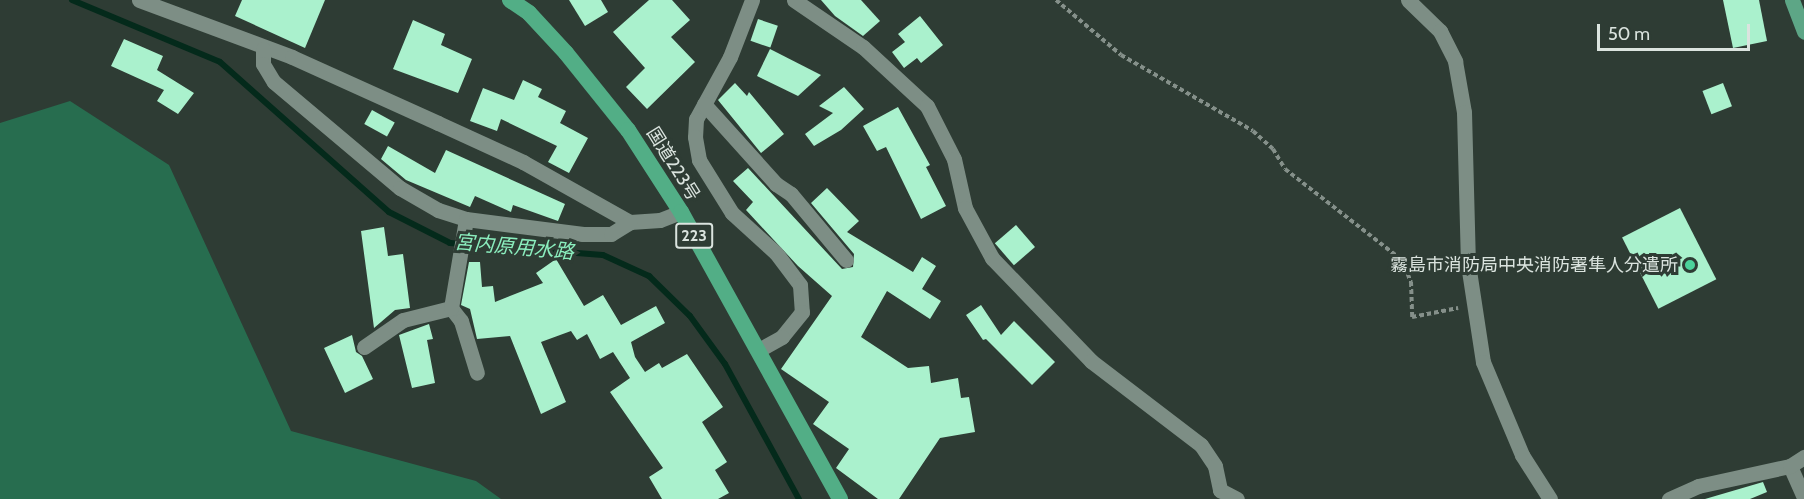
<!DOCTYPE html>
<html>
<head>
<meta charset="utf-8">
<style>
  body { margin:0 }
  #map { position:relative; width:1804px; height:499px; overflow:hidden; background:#2e3c34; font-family:Cabin,"Noto Sans JP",sans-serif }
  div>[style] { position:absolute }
  .forest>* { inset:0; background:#276d4f }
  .stream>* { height:6px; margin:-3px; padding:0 3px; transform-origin:3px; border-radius:3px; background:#042a1b }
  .building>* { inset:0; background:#aaf1cd; transform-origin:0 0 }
  .path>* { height:4px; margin-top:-2px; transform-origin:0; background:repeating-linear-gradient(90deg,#85908a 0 4.5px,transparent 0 7.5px) }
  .minor>* { height:15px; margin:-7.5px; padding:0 7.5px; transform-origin:7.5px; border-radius:7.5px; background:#7d8e85 }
  .primary>* { height:15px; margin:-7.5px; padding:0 7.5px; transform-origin:7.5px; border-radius:7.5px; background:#5da686 }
  .trunk>* { height:16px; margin:-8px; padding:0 8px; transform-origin:8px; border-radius:8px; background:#52ae86 }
  .dots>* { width:16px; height:16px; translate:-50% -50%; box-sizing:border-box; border:3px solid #2e3c34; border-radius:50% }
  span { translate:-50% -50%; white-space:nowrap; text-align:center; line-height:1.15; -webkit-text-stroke:6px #2e3c34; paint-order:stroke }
  .shield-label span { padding:2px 4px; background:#2e3c34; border:2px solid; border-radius:4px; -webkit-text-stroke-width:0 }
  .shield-label { font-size:16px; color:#dbe4df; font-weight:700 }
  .street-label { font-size:18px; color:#dbe4df }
  .poi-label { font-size:18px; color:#dbe4df }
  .right { translate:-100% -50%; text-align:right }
  .water-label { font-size:20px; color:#8beebe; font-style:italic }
  .scale { position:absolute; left:1597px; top:24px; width:153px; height:27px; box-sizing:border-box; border:3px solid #dbe4df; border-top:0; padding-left:8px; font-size:18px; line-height:21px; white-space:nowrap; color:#dbe4df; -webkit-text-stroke:4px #2e3c34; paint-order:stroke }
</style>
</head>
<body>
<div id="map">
  <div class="forest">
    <i style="clip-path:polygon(70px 101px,169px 165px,291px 431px,476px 481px,501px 499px,0 499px,0 123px)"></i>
  </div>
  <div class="stream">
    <i style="left:72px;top:0;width:160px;rotate:22.7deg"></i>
    <i style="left:220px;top:62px;width:226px;rotate:41.6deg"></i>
    <i style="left:389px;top:212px;width:68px;rotate:26.9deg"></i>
    <i style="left:450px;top:243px;width:153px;rotate:4.5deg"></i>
    <i style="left:603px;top:255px;width:51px;rotate:24.5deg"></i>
    <i style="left:649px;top:276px;width:57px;rotate:44.3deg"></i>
    <i style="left:690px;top:316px;width:59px;rotate:53.9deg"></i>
    <i style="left:725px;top:364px;width:154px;rotate:61.3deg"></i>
  </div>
  <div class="building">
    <i style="clip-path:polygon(242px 0,325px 0,305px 48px,235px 16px)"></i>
    <i style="clip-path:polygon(569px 0,601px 0,608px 12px,585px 26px)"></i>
    <i style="clip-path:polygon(649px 0,672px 0,690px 20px,671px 37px,695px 62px,647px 109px,626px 87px,645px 68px,613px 32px)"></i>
    <i style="clip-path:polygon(821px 0,861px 0,880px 21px,863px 36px,835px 16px)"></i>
    <i style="clip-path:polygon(1723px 0,1759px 0,1767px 41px,1733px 48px)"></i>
    <i style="clip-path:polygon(920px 16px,943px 45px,921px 63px,917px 58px,904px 68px,892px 52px,905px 42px,898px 34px)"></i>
    <i style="left:758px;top:19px;width:21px;height:23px;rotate:19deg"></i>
    <i style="clip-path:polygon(413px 20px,445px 34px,441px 45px,472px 59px,458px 93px,393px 69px)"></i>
    <i style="clip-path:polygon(124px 39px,163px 56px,157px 70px,194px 93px,178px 114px,157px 101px,164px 90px,111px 66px)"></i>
    <i style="clip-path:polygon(770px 49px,821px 75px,798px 96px,757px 76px)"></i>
    <i style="clip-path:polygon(523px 80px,542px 89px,538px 97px,566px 111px,560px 123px,588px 138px,569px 173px,548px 162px,557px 146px,501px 119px,497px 131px,470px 121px,483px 88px,514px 100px)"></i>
    <i style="clip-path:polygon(735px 83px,747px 96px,749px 92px,784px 134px,761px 153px,718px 100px)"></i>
    <i style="left:1723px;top:83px;width:25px;height:22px;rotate:69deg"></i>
    <i style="clip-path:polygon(844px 87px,864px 109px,841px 130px,814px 146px,805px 134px,833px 113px,819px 106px)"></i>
    <i style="clip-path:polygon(898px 107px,930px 165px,926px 167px,946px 206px,921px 219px,886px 147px,877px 151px,863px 126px)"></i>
    <i style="left:372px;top:110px;width:26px;height:16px;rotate:29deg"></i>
    <i style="clip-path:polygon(388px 146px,435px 173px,446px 150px,565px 204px,558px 221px,513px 205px,511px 212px,475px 196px,470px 207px,406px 180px,381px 159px)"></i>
    <i style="clip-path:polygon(748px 168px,842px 269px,853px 267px,854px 254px,811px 203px,827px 188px,859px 221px,847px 232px,913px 272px,922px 257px,936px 266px,922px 289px,941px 301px,930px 319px,887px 291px,861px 337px,908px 368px,929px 366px,931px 383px,958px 378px,961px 398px,969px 397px,975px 432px,940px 438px,899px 499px,878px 499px,836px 468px,849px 449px,813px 424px,829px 402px,781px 369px,832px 296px,798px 266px,746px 210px,753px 202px,733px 181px)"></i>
    <i style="left:1680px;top:208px;width:80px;height:65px;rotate:63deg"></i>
    <i style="left:1016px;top:225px;width:29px;height:28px;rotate:49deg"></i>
    <i style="clip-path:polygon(384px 227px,388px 256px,403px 254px,410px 308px,395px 310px,374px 328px,361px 231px)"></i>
    <i style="clip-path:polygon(556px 259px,584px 306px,603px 295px,621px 325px,656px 306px,665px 323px,631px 342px,635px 357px,645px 372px,659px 363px,662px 368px,687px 354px,723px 407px,702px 422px,727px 462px,715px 470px,729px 493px,718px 499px,662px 499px,649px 477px,663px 468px,610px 392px,630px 378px,613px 352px,600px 359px,587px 334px,577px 340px,571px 331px,541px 342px,566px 402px,541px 414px,510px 336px,477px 339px,470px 309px,461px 305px,469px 262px,480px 262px,482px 287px,493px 286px,495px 302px,543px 283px,536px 273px)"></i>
    <i style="clip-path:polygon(981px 305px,1001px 335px,1014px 321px,1055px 362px,1032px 385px,986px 339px,983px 340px,966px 315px)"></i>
    <i style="clip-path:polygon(429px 324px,433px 339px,427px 340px,435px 383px,412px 388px,399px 335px)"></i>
    <i style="clip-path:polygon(352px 335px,356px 352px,362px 356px,373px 379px,345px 393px,324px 348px)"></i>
    <i style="clip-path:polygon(1763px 482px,1767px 492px,1750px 499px,1705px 499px)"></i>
  </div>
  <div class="path">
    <i style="left:1056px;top:0;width:85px;rotate:40.2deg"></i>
    <i style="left:1121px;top:55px;width:152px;rotate:29.9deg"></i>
    <i style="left:1253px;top:131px;width:27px;rotate:42deg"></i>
    <i style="left:1273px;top:149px;width:23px;rotate:59deg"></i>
    <i style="left:1285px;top:169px;width:148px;rotate:37.9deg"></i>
    <i style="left:1402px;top:260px;width:24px;rotate:68deg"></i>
    <i style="left:1411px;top:282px;width:35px;rotate:88deg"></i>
    <i style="left:1412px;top:317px;width:47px;rotate:-11.1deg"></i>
  </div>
  <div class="minor">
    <i style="left:139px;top:0;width:163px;rotate:20.4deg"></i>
    <i style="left:292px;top:57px;width:160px;rotate:24.3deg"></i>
    <i style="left:438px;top:123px;width:94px;rotate:24.6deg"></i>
    <i style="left:523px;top:162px;width:123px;rotate:29.3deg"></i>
    <i style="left:630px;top:222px;width:30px;rotate:-4deg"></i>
    <i style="left:660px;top:220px;width:22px;rotate:-21deg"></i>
    <i style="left:752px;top:0;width:61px;rotate:111.1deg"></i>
    <i style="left:730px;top:57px;width:71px;rotate:118.7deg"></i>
    <i style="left:696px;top:119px;width:18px;rotate:93deg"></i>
    <i style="left:695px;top:137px;width:23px;rotate:80deg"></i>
    <i style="left:699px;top:160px;width:62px;rotate:58.1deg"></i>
    <i style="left:732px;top:213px;width:59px;rotate:42.3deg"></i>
    <i style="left:776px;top:253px;width:40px;rotate:53deg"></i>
    <i style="left:800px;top:285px;width:27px;rotate:86deg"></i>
    <i style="left:802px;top:312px;width:32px;rotate:129deg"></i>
    <i style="left:782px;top:337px;width:26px;rotate:151deg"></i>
    <i style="left:794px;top:0;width:83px;rotate:34.3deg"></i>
    <i style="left:863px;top:47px;width:87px;rotate:42.7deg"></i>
    <i style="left:927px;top:106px;width:59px;rotate:63deg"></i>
    <i style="left:954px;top:159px;width:50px;rotate:77.3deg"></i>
    <i style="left:965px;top:208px;width:57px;rotate:61.6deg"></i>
    <i style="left:992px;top:258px;width:143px;rotate:46.1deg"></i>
    <i style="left:1091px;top:361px;width:138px;rotate:37.4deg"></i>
    <i style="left:1201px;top:445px;width:25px;rotate:56deg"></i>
    <i style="left:1215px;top:466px;width:25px;rotate:78deg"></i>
    <i style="left:1220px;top:490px;width:19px;rotate:28deg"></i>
    <i style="left:1408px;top:0;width:45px;rotate:44.1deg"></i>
    <i style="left:1440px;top:31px;width:34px;rotate:63deg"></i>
    <i style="left:1455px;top:61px;width:52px;rotate:80deg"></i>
    <i style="left:1464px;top:112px;width:152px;rotate:88.5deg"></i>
    <i style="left:1468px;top:264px;width:99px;rotate:81.3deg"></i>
    <i style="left:1483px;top:362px;width:101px;rotate:67.2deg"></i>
    <i style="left:1522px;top:455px;width:52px;rotate:57.5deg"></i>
    <i style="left:263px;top:49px;width:15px;rotate:90deg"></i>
    <i style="left:263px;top:64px;width:21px;rotate:59deg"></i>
    <i style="left:274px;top:82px;width:165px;rotate:40.1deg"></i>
    <i style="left:400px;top:188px;width:44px;rotate:30.1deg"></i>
    <i style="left:438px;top:210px;width:29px;rotate:18deg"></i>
    <i style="left:466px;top:219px;width:118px;rotate:7.3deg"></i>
    <i style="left:583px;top:234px;width:28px"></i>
    <i style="left:611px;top:234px;width:22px;rotate:-32deg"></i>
    <i style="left:704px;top:104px;width:108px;rotate:48deg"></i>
    <i style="left:776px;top:184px;width:18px;rotate:34deg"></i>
    <i style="left:791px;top:194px;width:86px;rotate:50.2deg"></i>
    <i style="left:451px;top:308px;width:16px;rotate:52deg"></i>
    <i style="left:461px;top:321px;width:54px;rotate:72.9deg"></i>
    <i style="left:364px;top:347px;width:47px;rotate:-34.7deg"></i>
    <i style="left:403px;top:320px;width:49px;rotate:-14deg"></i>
    <i style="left:451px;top:308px;width:90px;rotate:-80.4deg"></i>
    <i style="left:1790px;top:466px;width:35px;rotate:66deg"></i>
    <i style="left:1669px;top:499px;width:32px;rotate:-24deg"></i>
    <i style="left:1698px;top:486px;width:94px;rotate:-12.3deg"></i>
    <i style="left:1790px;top:466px;width:17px;rotate:-33deg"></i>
  </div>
  <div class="primary">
    <i style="left:1792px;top:0;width:34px;rotate:69deg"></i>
  </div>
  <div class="trunk">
    <i style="left:510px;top:0;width:23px;rotate:34deg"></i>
    <i style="left:529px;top:13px;width:54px;rotate:47.2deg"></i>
    <i style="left:566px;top:53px;width:99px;rotate:51.2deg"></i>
    <i style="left:628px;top:130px;width:98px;rotate:57.1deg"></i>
    <i style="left:681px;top:212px;width:328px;rotate:61deg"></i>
  </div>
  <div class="dots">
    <i style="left:1690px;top:265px;background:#4cd39b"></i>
  </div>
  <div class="shield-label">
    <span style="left:694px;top:236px">223</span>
  </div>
  <div class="street-label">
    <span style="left:673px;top:164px;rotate:58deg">国道223号</span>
  </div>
  <div class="poi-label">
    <span class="right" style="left:1678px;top:265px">霧島市消防局中央消防署隼人分遣所</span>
  </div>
  <div class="water-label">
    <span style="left:514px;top:247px;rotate:5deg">宮内原用水路</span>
  </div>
  <div class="scale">50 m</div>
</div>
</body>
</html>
